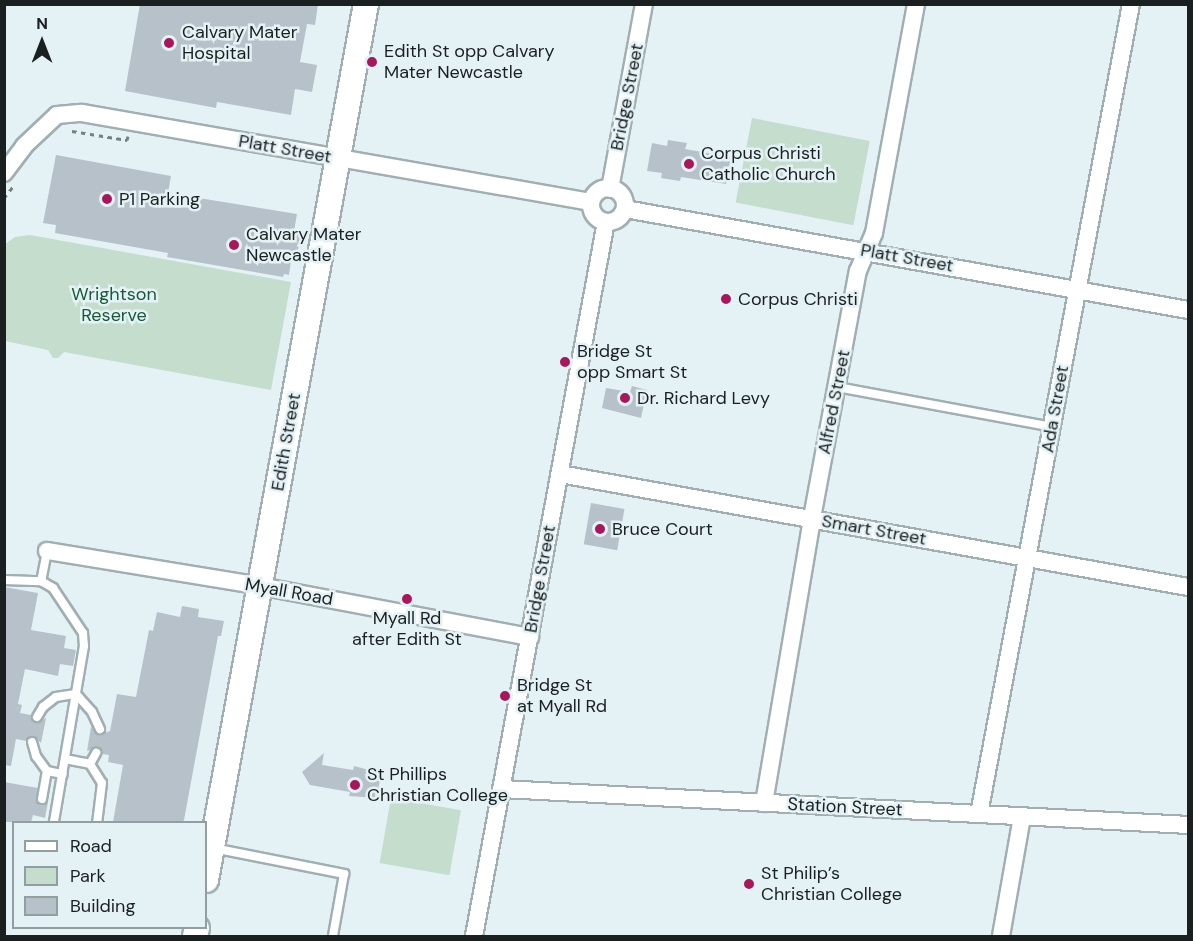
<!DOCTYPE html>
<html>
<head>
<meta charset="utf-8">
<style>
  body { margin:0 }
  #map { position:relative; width:1193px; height:941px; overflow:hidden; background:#e4f2f6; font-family:"DM Sans",sans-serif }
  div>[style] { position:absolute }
  .green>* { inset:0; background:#c4ddcc; transform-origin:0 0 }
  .building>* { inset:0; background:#b7c1c9; transform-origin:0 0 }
  .path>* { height:3px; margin-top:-1.5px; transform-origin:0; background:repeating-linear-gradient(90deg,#767f81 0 4.5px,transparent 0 9px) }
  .roads { filter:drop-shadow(2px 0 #a1afb2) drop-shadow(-2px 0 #a1afb2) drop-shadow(0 2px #a1afb2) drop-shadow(0 -2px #a1afb2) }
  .lane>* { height:8px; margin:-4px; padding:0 4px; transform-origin:4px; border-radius:4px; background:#fff }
  .street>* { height:16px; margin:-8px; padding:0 8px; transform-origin:8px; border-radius:8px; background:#fff }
  .street>.ring { margin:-8px; padding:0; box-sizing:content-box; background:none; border:16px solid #fff; border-radius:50% }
  .secondary>* { height:24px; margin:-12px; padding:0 12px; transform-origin:12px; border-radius:12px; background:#fff }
  .dots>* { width:16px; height:16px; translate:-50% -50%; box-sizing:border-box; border:3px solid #e4f2f6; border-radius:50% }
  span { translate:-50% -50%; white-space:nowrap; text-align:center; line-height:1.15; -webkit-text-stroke:5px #e4f2f6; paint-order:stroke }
  .poi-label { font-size:18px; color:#1a1f20 }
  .left { translate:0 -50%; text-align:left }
  .street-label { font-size:18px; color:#1a1f20 }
  .park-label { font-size:18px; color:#1a5937 }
  .frame { position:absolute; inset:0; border:6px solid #1a1f20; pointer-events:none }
  .legend { position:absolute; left:12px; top:821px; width:195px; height:108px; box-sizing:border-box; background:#e4f2f6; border:2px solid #939ea0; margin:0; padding:8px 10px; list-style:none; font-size:18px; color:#1a1f20 }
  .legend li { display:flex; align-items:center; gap:12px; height:30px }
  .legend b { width:30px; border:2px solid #939ea0 }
  .north { position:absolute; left:12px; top:12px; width:60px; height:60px; -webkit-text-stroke:4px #e4f2f6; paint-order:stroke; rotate:0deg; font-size:16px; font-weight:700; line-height:24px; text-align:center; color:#1a1f20 }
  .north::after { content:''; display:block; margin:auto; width:21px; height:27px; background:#1a1f20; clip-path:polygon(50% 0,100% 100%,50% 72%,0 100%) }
</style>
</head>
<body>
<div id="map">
  <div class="green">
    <i style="left:752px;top:118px;width:120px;height:86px;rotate:11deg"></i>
    <i style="clip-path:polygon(30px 235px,291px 282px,271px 390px,64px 352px,58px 358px,53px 358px,48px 350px,5px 341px,5px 244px,15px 237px)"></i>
    <i style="left:391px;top:798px;width:71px;height:66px;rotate:10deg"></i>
  </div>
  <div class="building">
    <i style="clip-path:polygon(140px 4px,318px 4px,315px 25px,307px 24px,300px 62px,317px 65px,312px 92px,295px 89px,291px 115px,217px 102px,216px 108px,125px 91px)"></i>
    <i style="clip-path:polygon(668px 140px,687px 143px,685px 149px,731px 157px,726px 184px,681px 177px,680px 181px,661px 178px,662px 173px,647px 171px,652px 143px,667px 146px)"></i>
    <i style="clip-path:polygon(56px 155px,171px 176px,168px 193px,297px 214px,294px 231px,301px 233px,296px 261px,291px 260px,289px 275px,284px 274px,283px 277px,167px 257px,168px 253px,55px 233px,56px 225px,43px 223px)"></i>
    <i style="clip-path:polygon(632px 386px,647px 390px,641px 418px,602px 408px,606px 388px,630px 392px)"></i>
    <i style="left:591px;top:503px;width:34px;height:42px;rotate:10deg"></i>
    <i style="clip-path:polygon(4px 587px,38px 593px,31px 630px,66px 636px,64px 648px,76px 650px,73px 666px,60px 664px,58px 676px,25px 669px,18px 704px,22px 705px,20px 713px,31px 715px,32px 721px,36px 723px,46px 718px,41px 743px,33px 736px,26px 741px,16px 739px,11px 766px,4px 765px)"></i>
    <i style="clip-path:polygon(182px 606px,199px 609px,198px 617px,224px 621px,221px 636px,218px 636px,184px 820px,182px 822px,113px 822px,123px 765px,108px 762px,109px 755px,102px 754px,99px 747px,87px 751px,91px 727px,99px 735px,110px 731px,117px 694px,136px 697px,149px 630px,153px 631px,157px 612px,180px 617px)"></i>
    <i style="clip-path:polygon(324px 753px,322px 765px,353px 770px,354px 766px,381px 773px,377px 798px,349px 796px,350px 792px,310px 785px,302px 772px)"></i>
    <i style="clip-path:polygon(4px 782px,38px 788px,38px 803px,44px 805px,48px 802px,45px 818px,33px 815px,31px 822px,4px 822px)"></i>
  </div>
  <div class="path">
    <i style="left:72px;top:131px;width:56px;rotate:9.3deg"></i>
    <i style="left:127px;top:140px;width:4px;rotate:-76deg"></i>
    <i style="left:4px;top:198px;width:16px;rotate:-52deg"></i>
  </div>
  <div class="roads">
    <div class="lane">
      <i style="left:837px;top:387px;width:219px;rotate:10.5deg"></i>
      <i style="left:47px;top:551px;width:31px;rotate:101deg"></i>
      <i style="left:41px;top:581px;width:14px;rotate:30deg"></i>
      <i style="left:53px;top:588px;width:54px;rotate:56.3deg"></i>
      <i style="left:83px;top:633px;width:13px;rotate:86deg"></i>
      <i style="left:84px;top:646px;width:179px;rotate:99.7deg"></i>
      <i style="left:4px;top:580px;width:37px;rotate:2deg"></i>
      <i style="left:37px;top:717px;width:12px;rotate:-59deg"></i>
      <i style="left:43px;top:707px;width:16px;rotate:-38deg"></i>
      <i style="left:56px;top:697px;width:20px;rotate:-9deg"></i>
      <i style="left:76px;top:694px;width:24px;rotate:48deg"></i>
      <i style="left:92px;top:712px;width:19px;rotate:65deg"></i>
      <i style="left:32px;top:742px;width:15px;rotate:74deg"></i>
      <i style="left:36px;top:756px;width:19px;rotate:54deg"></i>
      <i style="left:47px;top:771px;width:16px;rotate:11deg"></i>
      <i style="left:65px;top:759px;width:25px;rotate:11deg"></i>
      <i style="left:90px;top:764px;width:22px;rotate:58deg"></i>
      <i style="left:102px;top:783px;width:39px;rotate:97deg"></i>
      <i style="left:90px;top:764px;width:13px;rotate:-61deg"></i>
      <i style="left:42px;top:799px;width:28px;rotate:-80deg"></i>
      <i style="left:213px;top:848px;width:134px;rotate:11.2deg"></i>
      <i style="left:344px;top:874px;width:63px;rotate:100.1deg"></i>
    </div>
    <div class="street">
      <i style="left:4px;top:173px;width:34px;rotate:-53deg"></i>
      <i style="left:24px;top:146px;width:45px;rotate:-43.2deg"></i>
      <i style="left:57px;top:115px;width:25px;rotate:-5deg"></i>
      <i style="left:82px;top:113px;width:517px;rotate:9.92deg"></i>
      <i class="ring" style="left:591px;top:188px;width:18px;height:18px"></i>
      <i style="left:610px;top:189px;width:188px;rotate:-79.6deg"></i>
      <i style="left:625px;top:209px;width:572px;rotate:10.17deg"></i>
      <i style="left:560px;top:474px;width:638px;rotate:10.2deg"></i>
      <i style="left:47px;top:551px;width:216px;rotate:9.3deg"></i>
      <i style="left:260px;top:586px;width:275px;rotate:10.7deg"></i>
      <i style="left:502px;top:789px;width:687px;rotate:3deg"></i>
      <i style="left:764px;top:803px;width:289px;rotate:-80.4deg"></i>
      <i style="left:812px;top:518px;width:251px;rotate:-79.5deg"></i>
      <i style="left:858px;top:271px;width:41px;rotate:-67.2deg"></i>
      <i style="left:874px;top:233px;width:233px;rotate:-79.6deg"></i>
      <i style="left:979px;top:814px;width:824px;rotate:-79.37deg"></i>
      <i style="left:474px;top:936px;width:726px;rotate:-79.53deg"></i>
      <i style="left:1001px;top:936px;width:121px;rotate:-80deg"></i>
    </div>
    <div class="secondary">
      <i style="left:206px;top:880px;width:890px;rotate:-79.65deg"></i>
      <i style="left:195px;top:936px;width:8px;rotate:-76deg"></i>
    </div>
  </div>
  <div class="dots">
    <i style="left:169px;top:43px;background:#a6185b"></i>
    <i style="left:372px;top:62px;background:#a6185b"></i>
    <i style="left:689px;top:164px;background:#a6185b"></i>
    <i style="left:107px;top:199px;background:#a6185b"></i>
    <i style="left:234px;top:245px;background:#a6185b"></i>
    <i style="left:726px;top:299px;background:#a6185b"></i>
    <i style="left:565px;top:362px;background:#a6185b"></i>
    <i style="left:625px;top:398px;background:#a6185b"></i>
    <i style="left:600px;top:529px;background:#a6185b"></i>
    <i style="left:407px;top:599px;background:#a6185b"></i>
    <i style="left:505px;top:696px;background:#a6185b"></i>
    <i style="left:355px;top:785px;background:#a6185b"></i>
    <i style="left:749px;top:884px;background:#a6185b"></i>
  </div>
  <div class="poi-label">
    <span class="left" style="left:182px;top:43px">Calvary Mater<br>Hospital</span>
    <span class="left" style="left:384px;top:62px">Edith St opp Calvary<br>Mater Newcastle</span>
    <span class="left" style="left:701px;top:164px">Corpus Christi<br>Catholic Church</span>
    <span class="left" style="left:119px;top:199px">P1 Parking</span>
    <span class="left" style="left:246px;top:245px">Calvary Mater<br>Newcastle</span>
    <span class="left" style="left:738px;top:299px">Corpus Christi</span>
    <span class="left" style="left:577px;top:362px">Bridge St<br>opp Smart St</span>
    <span class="left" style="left:637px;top:398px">Dr. Richard Levy</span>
    <span class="left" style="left:612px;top:529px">Bruce Court</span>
    <span style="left:407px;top:629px">Myall Rd<br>after Edith St</span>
    <span class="left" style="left:517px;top:696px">Bridge St<br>at Myall Rd</span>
    <span class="left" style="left:367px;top:785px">St Phillips<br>Christian College</span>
    <span class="left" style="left:761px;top:884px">St Philip’s<br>Christian College</span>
  </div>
  <div class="street-label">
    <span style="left:627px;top:97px;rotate:-79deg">Bridge Street</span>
    <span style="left:285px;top:149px;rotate:10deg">Platt Street</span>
    <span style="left:907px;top:258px;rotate:10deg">Platt Street</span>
    <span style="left:834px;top:402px;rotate:-79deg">Alfred Street</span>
    <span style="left:1055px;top:409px;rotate:-80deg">Ada Street</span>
    <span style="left:286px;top:442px;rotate:-80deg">Edith Street</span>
    <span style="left:874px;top:530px;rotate:10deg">Smart Street</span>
    <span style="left:540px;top:579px;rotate:-80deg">Bridge Street</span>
    <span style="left:289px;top:592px;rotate:10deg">Myall Road</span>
    <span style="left:845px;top:807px;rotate:3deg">Station Street</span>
  </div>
  <div class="park-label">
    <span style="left:114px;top:305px">Wrightson<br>Reserve</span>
  </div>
  <div class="frame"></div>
  <ul class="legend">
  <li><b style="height:8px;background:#fff"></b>Road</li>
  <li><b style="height:16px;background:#c4ddcc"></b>Park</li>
  <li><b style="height:16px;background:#b7c1c9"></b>Building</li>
  </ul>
  <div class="north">N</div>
</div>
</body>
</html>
